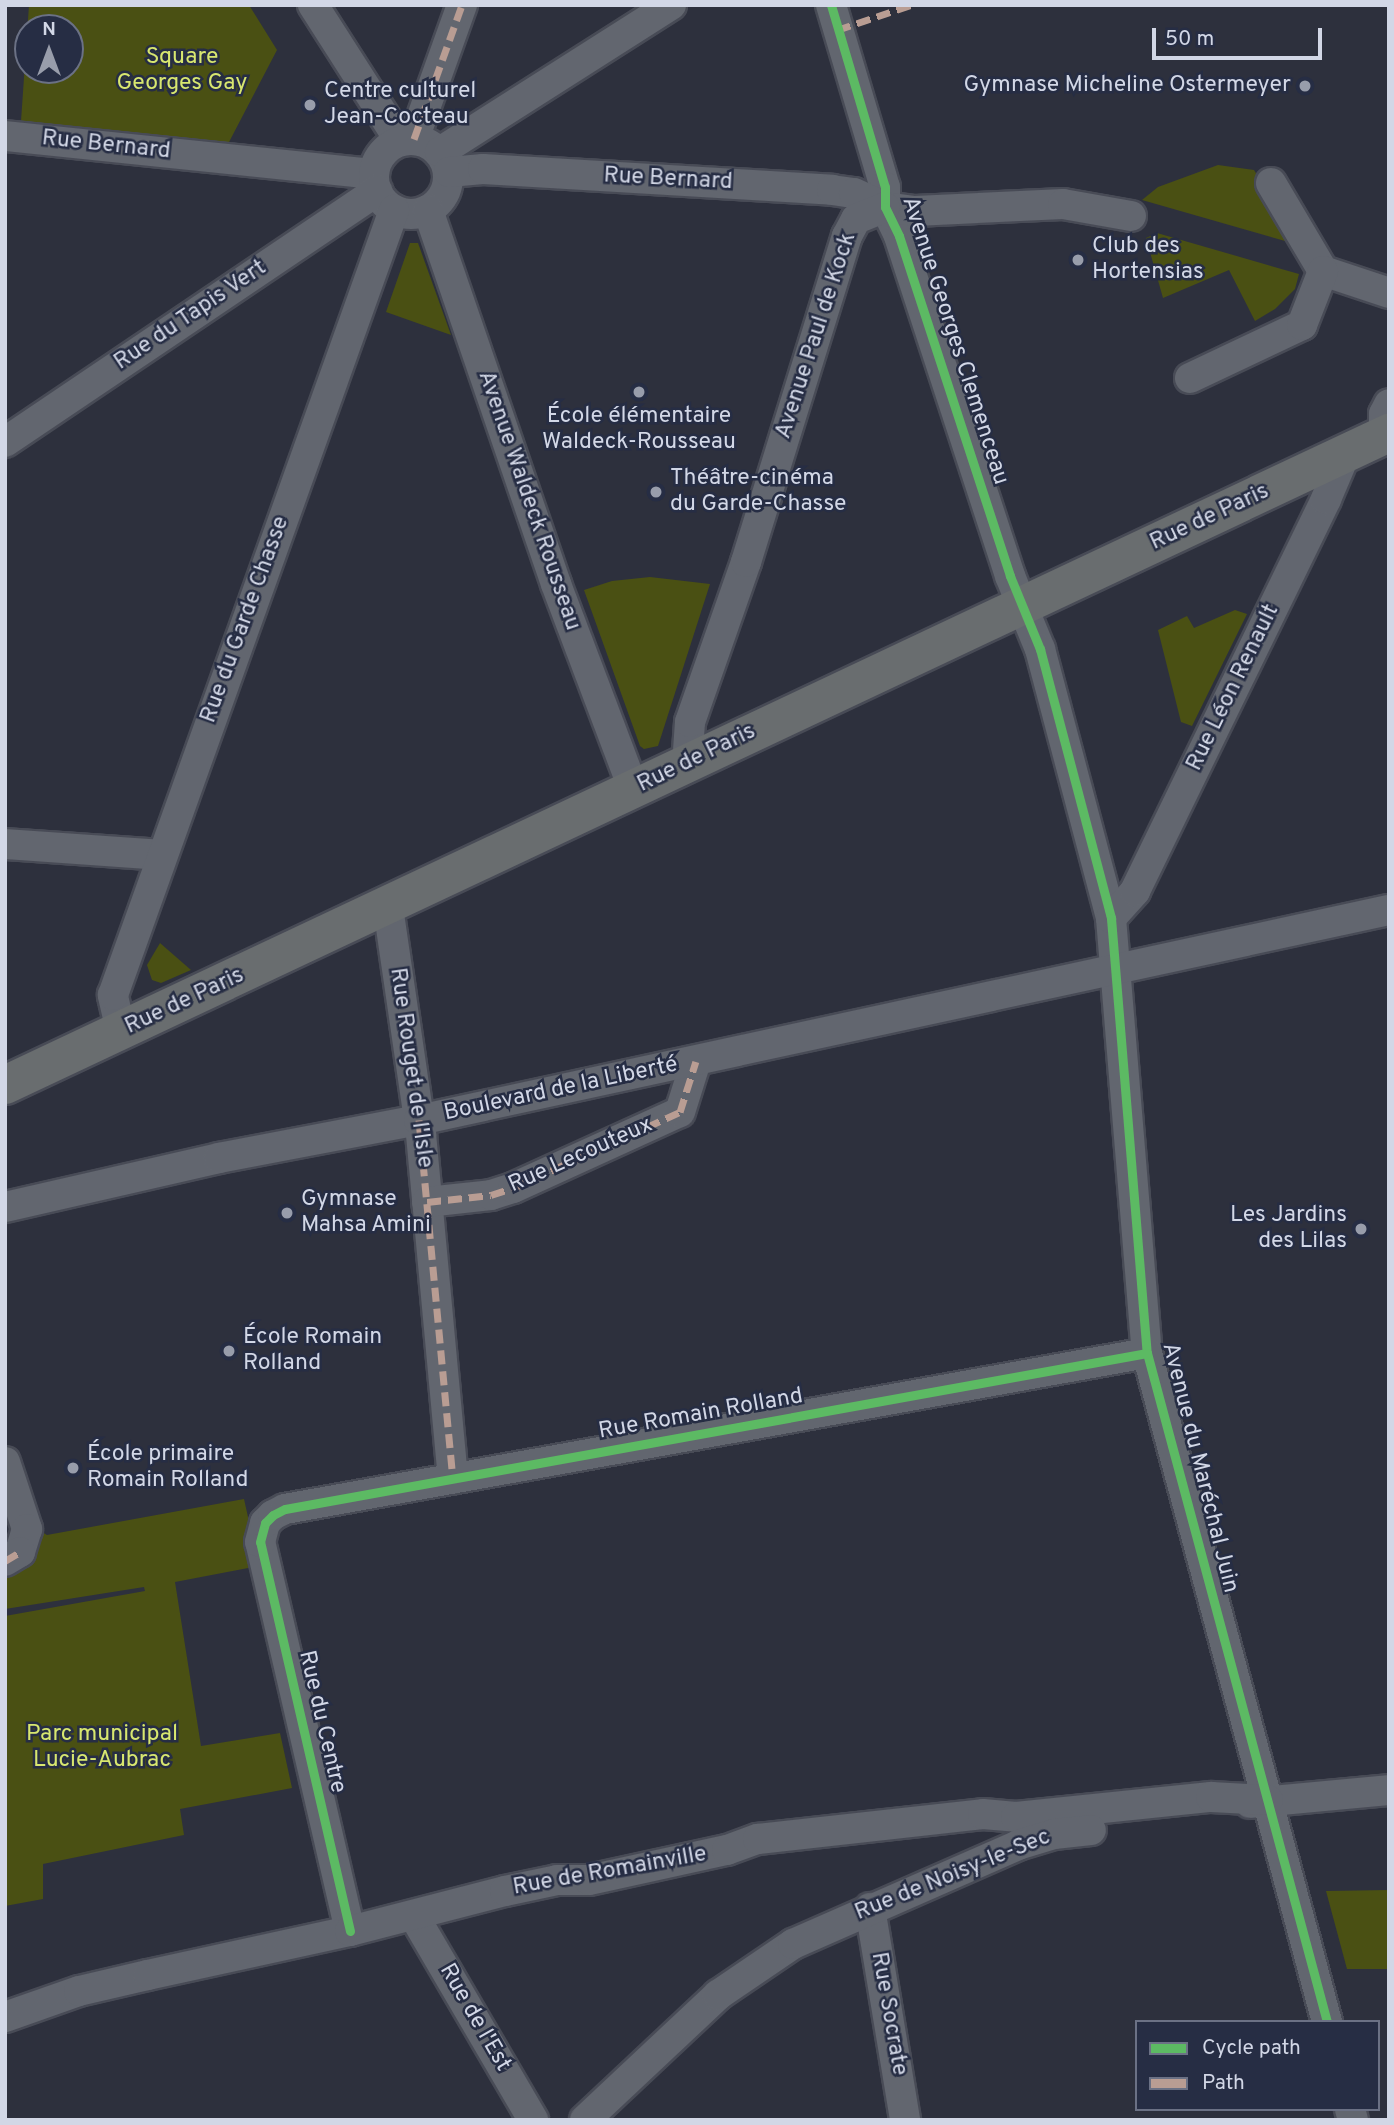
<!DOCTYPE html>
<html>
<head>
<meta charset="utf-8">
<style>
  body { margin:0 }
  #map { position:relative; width:1394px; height:2125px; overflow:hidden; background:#2d303d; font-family:Overpass,sans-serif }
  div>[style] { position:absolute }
  .green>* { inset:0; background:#4a5013 }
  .roads { filter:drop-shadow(2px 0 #484b56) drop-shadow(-2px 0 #484b56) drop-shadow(0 2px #484b56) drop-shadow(0 -2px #484b56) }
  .minor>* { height:30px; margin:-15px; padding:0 15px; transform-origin:15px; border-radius:15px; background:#62666f }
  .minor>.ring { margin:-15px; padding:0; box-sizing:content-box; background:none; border:30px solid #62666f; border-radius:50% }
  .major>* { height:38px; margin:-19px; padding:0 19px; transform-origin:19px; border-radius:19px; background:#696d6f }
  .quiet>* { height:7px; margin-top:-3.5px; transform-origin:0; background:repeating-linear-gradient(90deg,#b99d93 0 14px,transparent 0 21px) }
  .cycleway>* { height:9px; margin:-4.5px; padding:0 4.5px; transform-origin:4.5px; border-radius:4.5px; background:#5cba63 }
  .dots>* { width:19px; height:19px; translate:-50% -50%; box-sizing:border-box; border:4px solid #262d44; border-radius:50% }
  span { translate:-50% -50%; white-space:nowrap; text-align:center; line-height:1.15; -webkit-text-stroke:5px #262d44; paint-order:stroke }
  .park-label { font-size:23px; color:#d8e76f }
  .poi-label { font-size:23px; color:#d2d7e6 }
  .right { translate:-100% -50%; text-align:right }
  .left { translate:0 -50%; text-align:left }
  .street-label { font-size:23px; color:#d2d7e6 }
  .frame { position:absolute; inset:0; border:7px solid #d2d7e6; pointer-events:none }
  .legend { position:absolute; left:1135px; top:2020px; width:245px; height:91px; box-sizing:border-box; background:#262d44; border:2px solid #6b7185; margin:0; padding:9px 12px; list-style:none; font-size:21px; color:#d2d7e6 }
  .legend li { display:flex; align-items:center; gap:14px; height:35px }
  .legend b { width:35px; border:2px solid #6b7185 }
  .north { position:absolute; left:14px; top:14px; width:70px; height:70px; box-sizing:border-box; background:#262d44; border:2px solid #6b7185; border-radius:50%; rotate:0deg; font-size:19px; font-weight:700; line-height:28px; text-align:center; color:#d2d7e6 }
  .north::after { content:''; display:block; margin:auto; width:24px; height:32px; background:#989dab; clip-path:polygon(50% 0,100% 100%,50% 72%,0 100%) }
  .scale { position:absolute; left:1152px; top:28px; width:170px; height:32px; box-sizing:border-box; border:4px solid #d2d7e6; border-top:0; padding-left:9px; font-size:21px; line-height:24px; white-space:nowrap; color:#d2d7e6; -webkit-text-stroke:5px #262d44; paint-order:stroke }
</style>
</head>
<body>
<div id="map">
  <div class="green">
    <i style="clip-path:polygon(evenodd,29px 5px,249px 5px,277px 50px,228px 144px,21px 121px,29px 5px,70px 28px,70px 70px,28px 70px,28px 28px,70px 28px)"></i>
    <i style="clip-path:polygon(1218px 165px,1254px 170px,1299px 245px,1142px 200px,1158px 187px)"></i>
    <i style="clip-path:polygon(1157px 233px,1299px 274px,1295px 289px,1275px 309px,1255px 321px,1229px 270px,1163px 298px,1146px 238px)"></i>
    <i style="clip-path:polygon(410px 243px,418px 243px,451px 335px,386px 312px)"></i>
    <i style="clip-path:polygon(650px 577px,710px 584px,658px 746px,644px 749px,640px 746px,584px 590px,612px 581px)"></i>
    <i style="clip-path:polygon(1235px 610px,1247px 614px,1192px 726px,1181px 722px,1158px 630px,1187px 616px,1194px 628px)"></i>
    <i style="clip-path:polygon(160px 943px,191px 970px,161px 983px,152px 980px,147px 965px)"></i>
    <i style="clip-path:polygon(244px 1499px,259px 1566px,175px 1582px,201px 1746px,280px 1733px,292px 1788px,180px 1809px,184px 1835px,43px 1864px,43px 1899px,5px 1906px,5px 1616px,145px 1591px,144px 1587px,5px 1609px,5px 1566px,36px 1560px,33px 1548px,37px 1529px,47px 1535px)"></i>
    <i style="clip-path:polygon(1389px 1890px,1389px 1969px,1347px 1969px,1326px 1891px)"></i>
  </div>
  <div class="roads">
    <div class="minor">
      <i style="left:313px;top:5px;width:161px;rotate:57.4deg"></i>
      <i style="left:831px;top:5px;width:190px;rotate:73.5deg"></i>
      <i style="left:885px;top:187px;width:20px;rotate:90deg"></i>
      <i style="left:885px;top:207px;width:32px;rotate:64deg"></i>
      <i style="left:899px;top:236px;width:358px;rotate:71.9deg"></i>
      <i style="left:1010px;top:576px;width:79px;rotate:67.7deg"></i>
      <i style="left:1040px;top:649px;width:278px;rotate:75.2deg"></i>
      <i style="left:1111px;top:918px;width:436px;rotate:85.3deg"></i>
      <i style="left:1147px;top:1353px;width:693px;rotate:74.94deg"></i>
      <i style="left:5px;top:136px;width:371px;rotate:5.9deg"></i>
      <i style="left:414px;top:139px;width:142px;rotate:-70.3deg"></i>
      <i class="ring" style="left:374px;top:140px;width:44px;height:44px"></i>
      <i style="left:440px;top:152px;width:274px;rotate:-32.5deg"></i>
      <i style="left:449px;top:172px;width:34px;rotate:-5deg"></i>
      <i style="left:483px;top:169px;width:350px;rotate:3.4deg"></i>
      <i style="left:832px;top:190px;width:22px;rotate:8deg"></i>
      <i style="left:854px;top:193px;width:34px;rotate:24deg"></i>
      <i style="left:885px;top:207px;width:30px;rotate:8deg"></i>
      <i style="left:915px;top:211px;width:148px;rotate:-2.7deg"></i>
      <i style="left:1063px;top:204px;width:69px;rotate:10deg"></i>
      <i style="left:1271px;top:183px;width:102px;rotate:59.4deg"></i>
      <i style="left:1323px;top:271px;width:70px;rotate:18.4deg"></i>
      <i style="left:428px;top:210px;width:395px;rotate:71.1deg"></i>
      <i style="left:556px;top:584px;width:220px;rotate:69.3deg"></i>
      <i style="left:1190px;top:378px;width:124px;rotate:-25.3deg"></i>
      <i style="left:1302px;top:325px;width:58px;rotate:-68.7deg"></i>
      <i style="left:1384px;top:435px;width:21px;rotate:-90deg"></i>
      <i style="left:1384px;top:414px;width:11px;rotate:-63deg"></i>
      <i style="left:5px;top:442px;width:449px;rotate:-34deg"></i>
      <i style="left:687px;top:765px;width:43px;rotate:-86deg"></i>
      <i style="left:690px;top:722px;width:170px;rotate:-70.7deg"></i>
      <i style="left:746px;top:562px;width:341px;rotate:-72.8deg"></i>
      <i style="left:847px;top:236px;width:19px;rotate:-62deg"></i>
      <i style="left:856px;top:219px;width:31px;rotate:-22deg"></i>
      <i style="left:5px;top:844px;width:157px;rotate:4deg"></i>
      <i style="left:388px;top:907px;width:229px;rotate:81.7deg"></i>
      <i style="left:421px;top:1134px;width:346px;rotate:84.7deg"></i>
      <i style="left:1111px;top:918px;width:36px;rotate:-48deg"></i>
      <i style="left:1135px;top:891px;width:436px;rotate:-64deg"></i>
      <i style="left:1326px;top:499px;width:51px;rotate:-66.9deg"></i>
      <i style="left:121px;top:1031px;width:37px;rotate:-103deg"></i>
      <i style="left:113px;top:995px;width:834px;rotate:-70.3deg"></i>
      <i style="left:427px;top:1202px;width:64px;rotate:-6.2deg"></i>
      <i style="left:491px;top:1195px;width:23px;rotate:-18deg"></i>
      <i style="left:513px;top:1188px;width:183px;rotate:-24.5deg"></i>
      <i style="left:680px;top:1112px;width:53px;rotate:-72.6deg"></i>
      <i style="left:5px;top:1207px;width:220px;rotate:-12.9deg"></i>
      <i style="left:219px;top:1158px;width:204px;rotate:-10.8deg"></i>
      <i style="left:419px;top:1120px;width:992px;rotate:-12.22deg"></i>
      <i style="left:5px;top:1462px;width:71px;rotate:71.8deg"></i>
      <i style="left:27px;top:1529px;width:24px;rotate:107deg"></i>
      <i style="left:20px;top:1552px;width:17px;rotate:149deg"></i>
      <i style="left:1250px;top:1803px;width:140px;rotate:-5.3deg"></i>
      <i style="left:870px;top:1908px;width:215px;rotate:80.6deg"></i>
      <i style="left:414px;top:1916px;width:236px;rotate:59.7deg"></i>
      <i style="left:350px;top:1931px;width:399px;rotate:-103deg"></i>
      <i style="left:260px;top:1542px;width:20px;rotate:-75deg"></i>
      <i style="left:265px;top:1523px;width:11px;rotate:-45deg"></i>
      <i style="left:273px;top:1515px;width:13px;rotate:-27deg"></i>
      <i style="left:285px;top:1509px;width:876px;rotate:-10.26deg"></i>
      <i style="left:5px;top:2017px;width:78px;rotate:-19.4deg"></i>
      <i style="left:79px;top:1991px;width:71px;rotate:-13.1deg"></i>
      <i style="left:148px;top:1975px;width:207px;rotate:-12.3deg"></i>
      <i style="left:350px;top:1931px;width:160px;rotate:-14.5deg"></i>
      <i style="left:505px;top:1891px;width:53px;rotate:-11.9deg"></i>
      <i style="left:557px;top:1880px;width:32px"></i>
      <i style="left:589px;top:1880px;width:141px;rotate:-12.3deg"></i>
      <i style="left:727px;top:1850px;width:33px;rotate:-20deg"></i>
      <i style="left:758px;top:1839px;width:226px;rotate:-6.3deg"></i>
      <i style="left:983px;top:1814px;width:33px;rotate:5deg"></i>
      <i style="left:1016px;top:1817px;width:196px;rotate:-5.9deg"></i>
      <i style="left:1211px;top:1797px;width:57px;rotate:3deg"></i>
      <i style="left:1350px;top:2109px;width:11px;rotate:75deg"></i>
      <i style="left:585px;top:2120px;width:183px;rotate:-43.2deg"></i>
      <i style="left:718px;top:1995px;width:91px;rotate:-34.2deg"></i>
      <i style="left:793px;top:1944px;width:246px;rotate:-23.7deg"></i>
      <i style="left:1018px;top:1845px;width:38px;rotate:-17deg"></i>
      <i style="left:1054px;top:1834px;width:37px;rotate:-6deg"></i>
    </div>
    <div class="major">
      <i style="left:5px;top:1085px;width:1530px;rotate:-25.23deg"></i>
    </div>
  </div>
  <div class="quiet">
    <i style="left:837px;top:30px;width:78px;rotate:-18.7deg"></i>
    <i style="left:414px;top:139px;width:142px;rotate:-70.3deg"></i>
    <i style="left:419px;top:1120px;width:361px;rotate:84.6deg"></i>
    <i style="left:427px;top:1202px;width:64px;rotate:-6.2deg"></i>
    <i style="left:491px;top:1195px;width:23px;rotate:-18deg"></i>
    <i style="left:513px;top:1188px;width:183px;rotate:-24.5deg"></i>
    <i style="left:680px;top:1112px;width:53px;rotate:-72.6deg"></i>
    <i style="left:5px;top:1561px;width:17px;rotate:-31deg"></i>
  </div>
  <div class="cycleway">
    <i style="left:831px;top:5px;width:190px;rotate:73.5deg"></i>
    <i style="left:885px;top:187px;width:20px;rotate:90deg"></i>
    <i style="left:885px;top:207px;width:32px;rotate:64deg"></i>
    <i style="left:899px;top:236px;width:358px;rotate:71.9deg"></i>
    <i style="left:1010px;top:576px;width:79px;rotate:67.7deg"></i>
    <i style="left:1040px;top:649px;width:278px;rotate:75.2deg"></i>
    <i style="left:1111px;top:918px;width:436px;rotate:85.3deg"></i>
    <i style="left:1147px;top:1353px;width:693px;rotate:74.94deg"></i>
    <i style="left:350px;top:1931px;width:399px;rotate:-103deg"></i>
    <i style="left:260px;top:1542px;width:20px;rotate:-75deg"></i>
    <i style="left:265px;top:1523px;width:11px;rotate:-45deg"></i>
    <i style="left:273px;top:1515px;width:13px;rotate:-27deg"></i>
    <i style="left:285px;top:1509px;width:876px;rotate:-10.26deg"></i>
  </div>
  <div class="dots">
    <i style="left:1305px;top:86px;background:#989dab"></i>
    <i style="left:310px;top:105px;background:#989dab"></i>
    <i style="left:1078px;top:260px;background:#989dab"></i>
    <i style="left:639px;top:392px;background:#989dab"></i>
    <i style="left:656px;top:492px;background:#989dab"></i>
    <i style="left:287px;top:1213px;background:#989dab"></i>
    <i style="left:1361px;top:1229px;background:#989dab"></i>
    <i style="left:229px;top:1351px;background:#989dab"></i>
    <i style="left:73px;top:1468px;background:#989dab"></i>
  </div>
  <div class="park-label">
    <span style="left:182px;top:71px">Square<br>Georges Gay</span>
    <span style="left:102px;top:1748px">Parc municipal<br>Lucie-Aubrac</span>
  </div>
  <div class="poi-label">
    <span class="right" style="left:1291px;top:86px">Gymnase Micheline Ostermeyer</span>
    <span class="left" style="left:324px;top:105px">Centre culturel<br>Jean-Cocteau</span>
    <span class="left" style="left:1092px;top:260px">Club des<br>Hortensias</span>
    <span style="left:639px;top:430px">École élémentaire<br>Waldeck-Rousseau</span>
    <span class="left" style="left:670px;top:492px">Théâtre-cinéma<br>du Garde-Chasse</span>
    <span class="left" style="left:301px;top:1213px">Gymnase<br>Mahsa Amini</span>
    <span class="right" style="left:1347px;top:1229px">Les Jardins<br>des Lilas</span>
    <span class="left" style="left:243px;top:1351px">École Romain<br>Rolland</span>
    <span class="left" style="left:87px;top:1468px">École primaire<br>Romain Rolland</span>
  </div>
  <div class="street-label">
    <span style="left:106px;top:146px;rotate:6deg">Rue Bernard</span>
    <span style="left:668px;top:180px;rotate:3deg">Rue Bernard</span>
    <span style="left:191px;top:316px;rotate:-34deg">Rue du Tapis Vert</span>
    <span style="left:817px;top:336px;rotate:-72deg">Avenue Paul de Kock</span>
    <span style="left:954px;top:341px;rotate:72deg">Avenue Georges Clemenceau</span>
    <span style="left:528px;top:501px;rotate:71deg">Avenue Waldeck Rousseau</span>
    <span style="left:1210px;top:518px;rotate:-25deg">Rue de Paris</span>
    <span style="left:246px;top:620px;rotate:-70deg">Rue du Garde Chasse</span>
    <span style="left:1234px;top:688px;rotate:-64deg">Rue Léon Renault</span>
    <span style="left:697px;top:759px;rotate:-26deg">Rue de Paris</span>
    <span style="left:185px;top:1002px;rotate:-25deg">Rue de Paris</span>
    <span style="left:410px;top:1068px;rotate:82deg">Rue Rouget de l'Isle</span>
    <span style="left:561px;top:1090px;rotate:-12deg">Boulevard de la Liberté</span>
    <span style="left:581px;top:1156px;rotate:-24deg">Rue Lecouteux</span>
    <span style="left:701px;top:1415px;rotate:-10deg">Rue Romain Rolland</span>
    <span style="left:1199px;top:1468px;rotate:76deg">Avenue du Maréchal Juin</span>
    <span style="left:321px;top:1722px;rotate:77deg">Rue du Centre</span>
    <span style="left:610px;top:1872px;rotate:-10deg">Rue de Romainville</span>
    <span style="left:953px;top:1876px;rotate:-22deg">Rue de Noisy-le-Sec</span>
    <span style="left:888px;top:2014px;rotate:80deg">Rue Socrate</span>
    <span style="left:474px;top:2018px;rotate:60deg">Rue de l'Est</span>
  </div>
  <div class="frame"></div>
  <ul class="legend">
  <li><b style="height:9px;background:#5cba63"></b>Cycle path</li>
  <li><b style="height:9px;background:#b99d93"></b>Path</li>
  </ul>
  <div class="north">N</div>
  <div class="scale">50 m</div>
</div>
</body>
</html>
